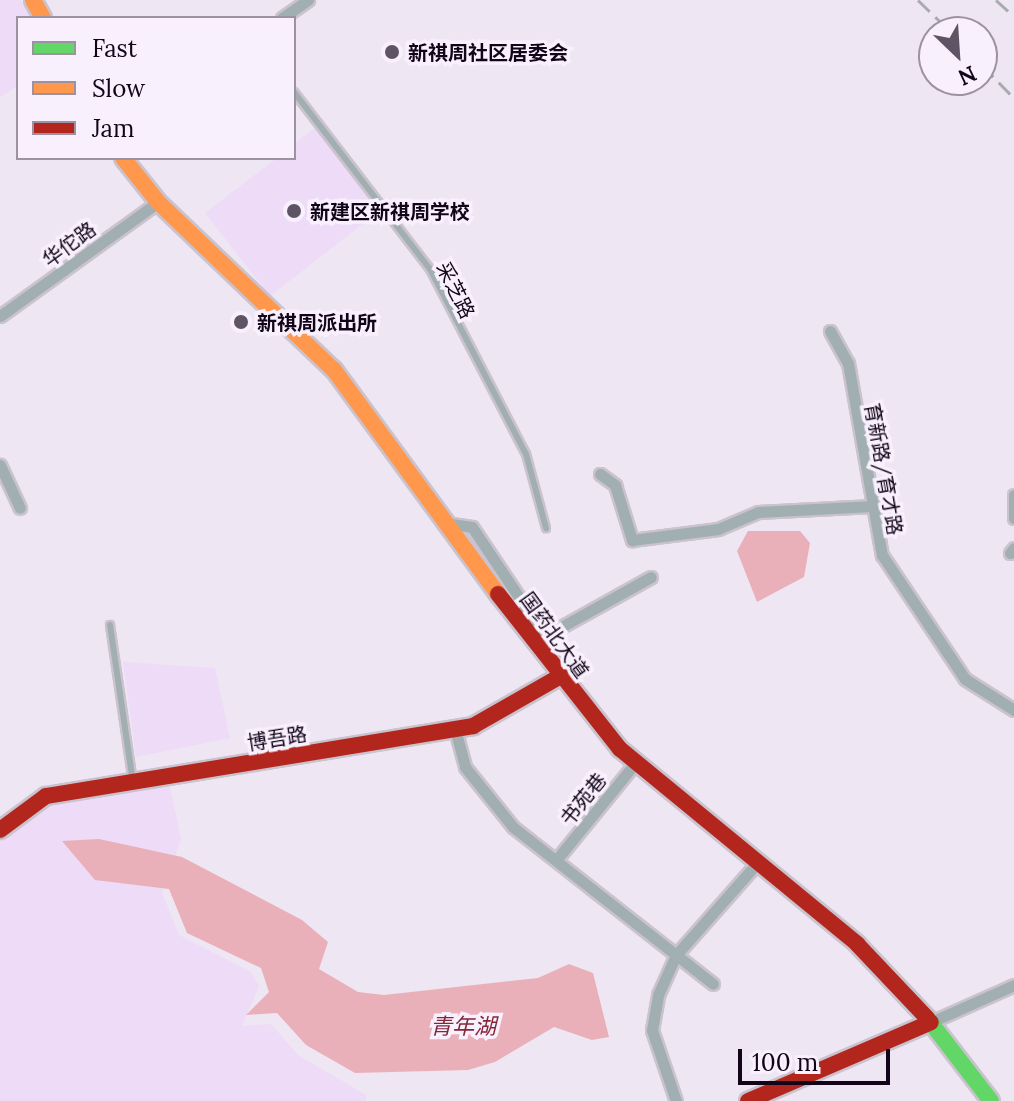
<!DOCTYPE html>
<html>
<head>
<meta charset="utf-8">
<style>
  body { margin:0 }
  #map { position:relative; width:1014px; height:1101px; overflow:hidden; background:#eee6f2; font-family:Lora,"Noto Sans SC",serif }
  div>[style] { position:absolute }
  .built>* { inset:0; background:#eddbf7 }
  .water>* { inset:0; background:#eab0b9 }
  .roads { filter:drop-shadow(2px 0 #cac3ce) drop-shadow(-2px 0 #cac3ce) drop-shadow(0 2px #cac3ce) drop-shadow(0 -2px #cac3ce) }
  .lane>* { height:6px; margin:-3px; padding:0 3px; transform-origin:3px; border-radius:3px; background:#a2afb2 }
  .street>* { height:11px; margin:-5.5px; padding:0 5.5px; transform-origin:5.5px; border-radius:5.5px; background:#a2afb2 }
  .fast>* { height:16px; margin:-8px; padding:0 8px; transform-origin:8px; border-radius:8px; background:#63d668 }
  .slow>* { height:16px; margin:-8px; padding:0 8px; transform-origin:8px; border-radius:8px; background:#ff974d }
  .jam>* { height:16px; margin:-8px; padding:0 8px; transform-origin:8px; border-radius:8px; background:#b3261e }
  .rail>* { height:3px; margin-top:-1.5px; transform-origin:0; background:repeating-linear-gradient(90deg,#a8abb2 0 16px,transparent 0 24px) }
  .dots>* { width:22px; height:22px; translate:-50% -50%; box-sizing:border-box; border:4px solid #f8f0fd; border-radius:50% }
  span { translate:-50% -50%; white-space:nowrap; text-align:center; line-height:1.15; -webkit-text-stroke:7px #f8f0fd; paint-order:stroke }
  .poi-label { font-size:20px; color:#120519; font-weight:700 }
  .left { translate:0 -50%; text-align:left }
  .street-label { font-size:20px; color:#120519 }
  .water-label { font-size:22px; color:#832638; font-style:italic }
  .legend { position:absolute; left:16px; top:16px; width:280px; height:144px; box-sizing:border-box; background:#f8f0fd; border:2px solid #9c92a2; margin:0; padding:10px 14px; list-style:none; font-size:24px; color:#120519 }
  .legend li { display:flex; align-items:center; gap:16px; height:40px }
  .legend b { width:40px; border:2px solid #9c92a2 }
  .north { position:absolute; left:918px; top:16px; width:80px; height:80px; box-sizing:border-box; background:#f8f0fd; border:2px solid #9c92a2; border-radius:50%; rotate:155deg; font-size:22px; font-weight:700; line-height:32px; text-align:center; color:#120519 }
  .north::after { content:''; display:block; margin:auto; width:28px; height:36px; background:#5f5465; clip-path:polygon(50% 0,100% 100%,50% 72%,0 100%) }
  .scale { position:absolute; left:738px; top:1049px; width:152px; height:36px; box-sizing:border-box; border:4px solid #120519; border-top:0; padding-left:10px; font-size:24px; line-height:28px; white-space:nowrap; color:#120519; -webkit-text-stroke:6px #f8f0fd; paint-order:stroke }
</style>
</head>
<body>
<div id="map">
  <div class="built">
    <i style="clip-path:polygon(0 0,21px 0,31px 18px,18px 18px,18px 86px,0 97px)"></i>
    <i style="clip-path:polygon(319px 125px,383px 208px,270px 296px,205px 213px,277px 158px,294px 158px,294px 144px)"></i>
    <i style="clip-path:polygon(123px 662px,215px 668px,230px 738px,136px 757px)"></i>
    <i style="clip-path:polygon(169px 782px,181px 839px,162px 893px,179px 935px,251px 972px,259px 986px,242px 1026px,271px 1024px,298px 1055px,366px 1095px,366px 1101px,0 1101px,0 835px,52px 804px)"></i>
  </div>
  <div class="water">
    <i style="clip-path:polygon(748px 531px,800px 531px,810px 543px,804px 577px,757px 602px,737px 551px)"></i>
    <i style="clip-path:polygon(99px 839px,182px 857px,302px 920px,328px 942px,319px 969px,358px 992px,384px 995px,538px 978px,569px 964px,593px 973px,609px 1037px,592px 1040px,554px 1027px,495px 1062px,468px 1070px,355px 1073px,306px 1045px,277px 1013px,246px 1015px,269px 992px,261px 968px,187px 933px,169px 889px,95px 880px,62px 841px)"></i>
  </div>
  <div class="roads">
    <div class="lane">
      <i style="left:294px;top:92px;width:223px;rotate:52.5deg"></i>
      <i style="left:430px;top:269px;width:208px;rotate:62.6deg"></i>
      <i style="left:526px;top:454px;width:77px;rotate:74.9deg"></i>
      <i style="left:110px;top:625px;width:159px;rotate:81.7deg"></i>
    </div>
    <div class="street">
      <i style="left:282px;top:18px;width:32px;rotate:-35deg"></i>
      <i style="left:0;top:316px;width:195px;rotate:-35.8deg"></i>
      <i style="left:830px;top:331px;width:37px;rotate:61deg"></i>
      <i style="left:848px;top:363px;width:195px;rotate:80deg"></i>
      <i style="left:882px;top:555px;width:149px;rotate:56.2deg"></i>
      <i style="left:965px;top:679px;width:58px;rotate:32.3deg"></i>
      <i style="left:0;top:465px;width:47px;rotate:65.1deg"></i>
      <i style="left:600px;top:474px;width:19px;rotate:36deg"></i>
      <i style="left:615px;top:485px;width:58px;rotate:72.8deg"></i>
      <i style="left:632px;top:540px;width:87px;rotate:-7.3deg"></i>
      <i style="left:718px;top:529px;width:43px;rotate:-23deg"></i>
      <i style="left:758px;top:512px;width:115px;rotate:-3deg"></i>
      <i style="left:1014px;top:495px;width:23px;rotate:90deg"></i>
      <i style="left:451px;top:524px;width:21px;rotate:8deg"></i>
      <i style="left:472px;top:527px;width:131px;rotate:56.2deg"></i>
      <i style="left:545px;top:636px;width:121px;rotate:-29.1deg"></i>
      <i style="left:1010px;top:553px;width:6px;rotate:-51deg"></i>
      <i style="left:455px;top:729px;width:39px;rotate:75deg"></i>
      <i style="left:465px;top:767px;width:77px;rotate:51.3deg"></i>
      <i style="left:513px;top:827px;width:254px;rotate:38.1deg"></i>
      <i style="left:557px;top:859px;width:125px;rotate:-50.8deg"></i>
      <i style="left:931px;top:1022px;width:91px;rotate:-24deg"></i>
      <i style="left:676px;top:1101px;width:75px;rotate:-108.7deg"></i>
      <i style="left:652px;top:1030px;width:36px;rotate:-80deg"></i>
      <i style="left:658px;top:995px;width:44px;rotate:-65.8deg"></i>
      <i style="left:676px;top:955px;width:124px;rotate:-48.6deg"></i>
    </div>
    <div class="fast">
      <i style="left:928px;top:1019px;width:103px;rotate:52.5deg"></i>
    </div>
    <div class="slow">
      <i style="left:33px;top:0;width:21px;rotate:61deg"></i>
      <i style="left:123px;top:158px;width:56px;rotate:51.5deg"></i>
      <i style="left:158px;top:202px;width:243px;rotate:43.7deg"></i>
      <i style="left:334px;top:370px;width:278px;rotate:53.8deg"></i>
    </div>
    <div class="jam">
      <i style="left:498px;top:594px;width:197px;rotate:51.8deg"></i>
      <i style="left:620px;top:749px;width:307px;rotate:39.4deg"></i>
      <i style="left:857px;top:944px;width:103px;rotate:46.6deg"></i>
      <i style="left:0;top:830px;width:57px;rotate:-36.5deg"></i>
      <i style="left:46px;top:796px;width:433px;rotate:-9.3deg"></i>
      <i style="left:473px;top:726px;width:99px;rotate:-29.7deg"></i>
      <i style="left:748px;top:1101px;width:199px;rotate:-23.3deg"></i>
    </div>
  </div>
  <div class="rail">
    <i style="left:918px;top:0;width:46px;rotate:44.1deg"></i>
    <i style="left:996px;top:0;width:24px;rotate:42deg"></i>
    <i style="left:982px;top:65px;width:46px;rotate:45.9deg"></i>
  </div>
  <div class="dots">
    <i style="left:392px;top:52px;background:#5f5465"></i>
    <i style="left:294px;top:211px;background:#5f5465"></i>
    <i style="left:241px;top:322px;background:#5f5465"></i>
  </div>
  <div class="poi-label">
    <span class="left" style="left:408px;top:52px">新祺周社区居委会</span>
    <span class="left" style="left:310px;top:211px">新建区新祺周学校</span>
    <span class="left" style="left:257px;top:322px">新祺周派出所</span>
  </div>
  <div class="street-label">
    <span style="left:69px;top:244px;rotate:-36deg">华佗路</span>
    <span style="left:456px;top:290px;rotate:64deg">采芝路</span>
    <span style="left:884px;top:469px;rotate:80deg">育新路/育才路</span>
    <span style="left:555px;top:635px;rotate:54deg">国药北大道</span>
    <span style="left:277px;top:738px;rotate:-9deg">博吾路</span>
    <span style="left:583px;top:799px;rotate:-51deg">书苑巷</span>
  </div>
  <div class="water-label">
    <span style="left:463px;top:1027px">青年湖</span>
  </div>
  <ul class="legend">
  <li><b style="height:10px;background:#63d668"></b>Fast</li>
  <li><b style="height:10px;background:#ff974d"></b>Slow</li>
  <li><b style="height:10px;background:#b3261e"></b>Jam</li>
  </ul>
  <div class="north">N</div>
  <div class="scale">100 m</div>
</div>
</body>
</html>
